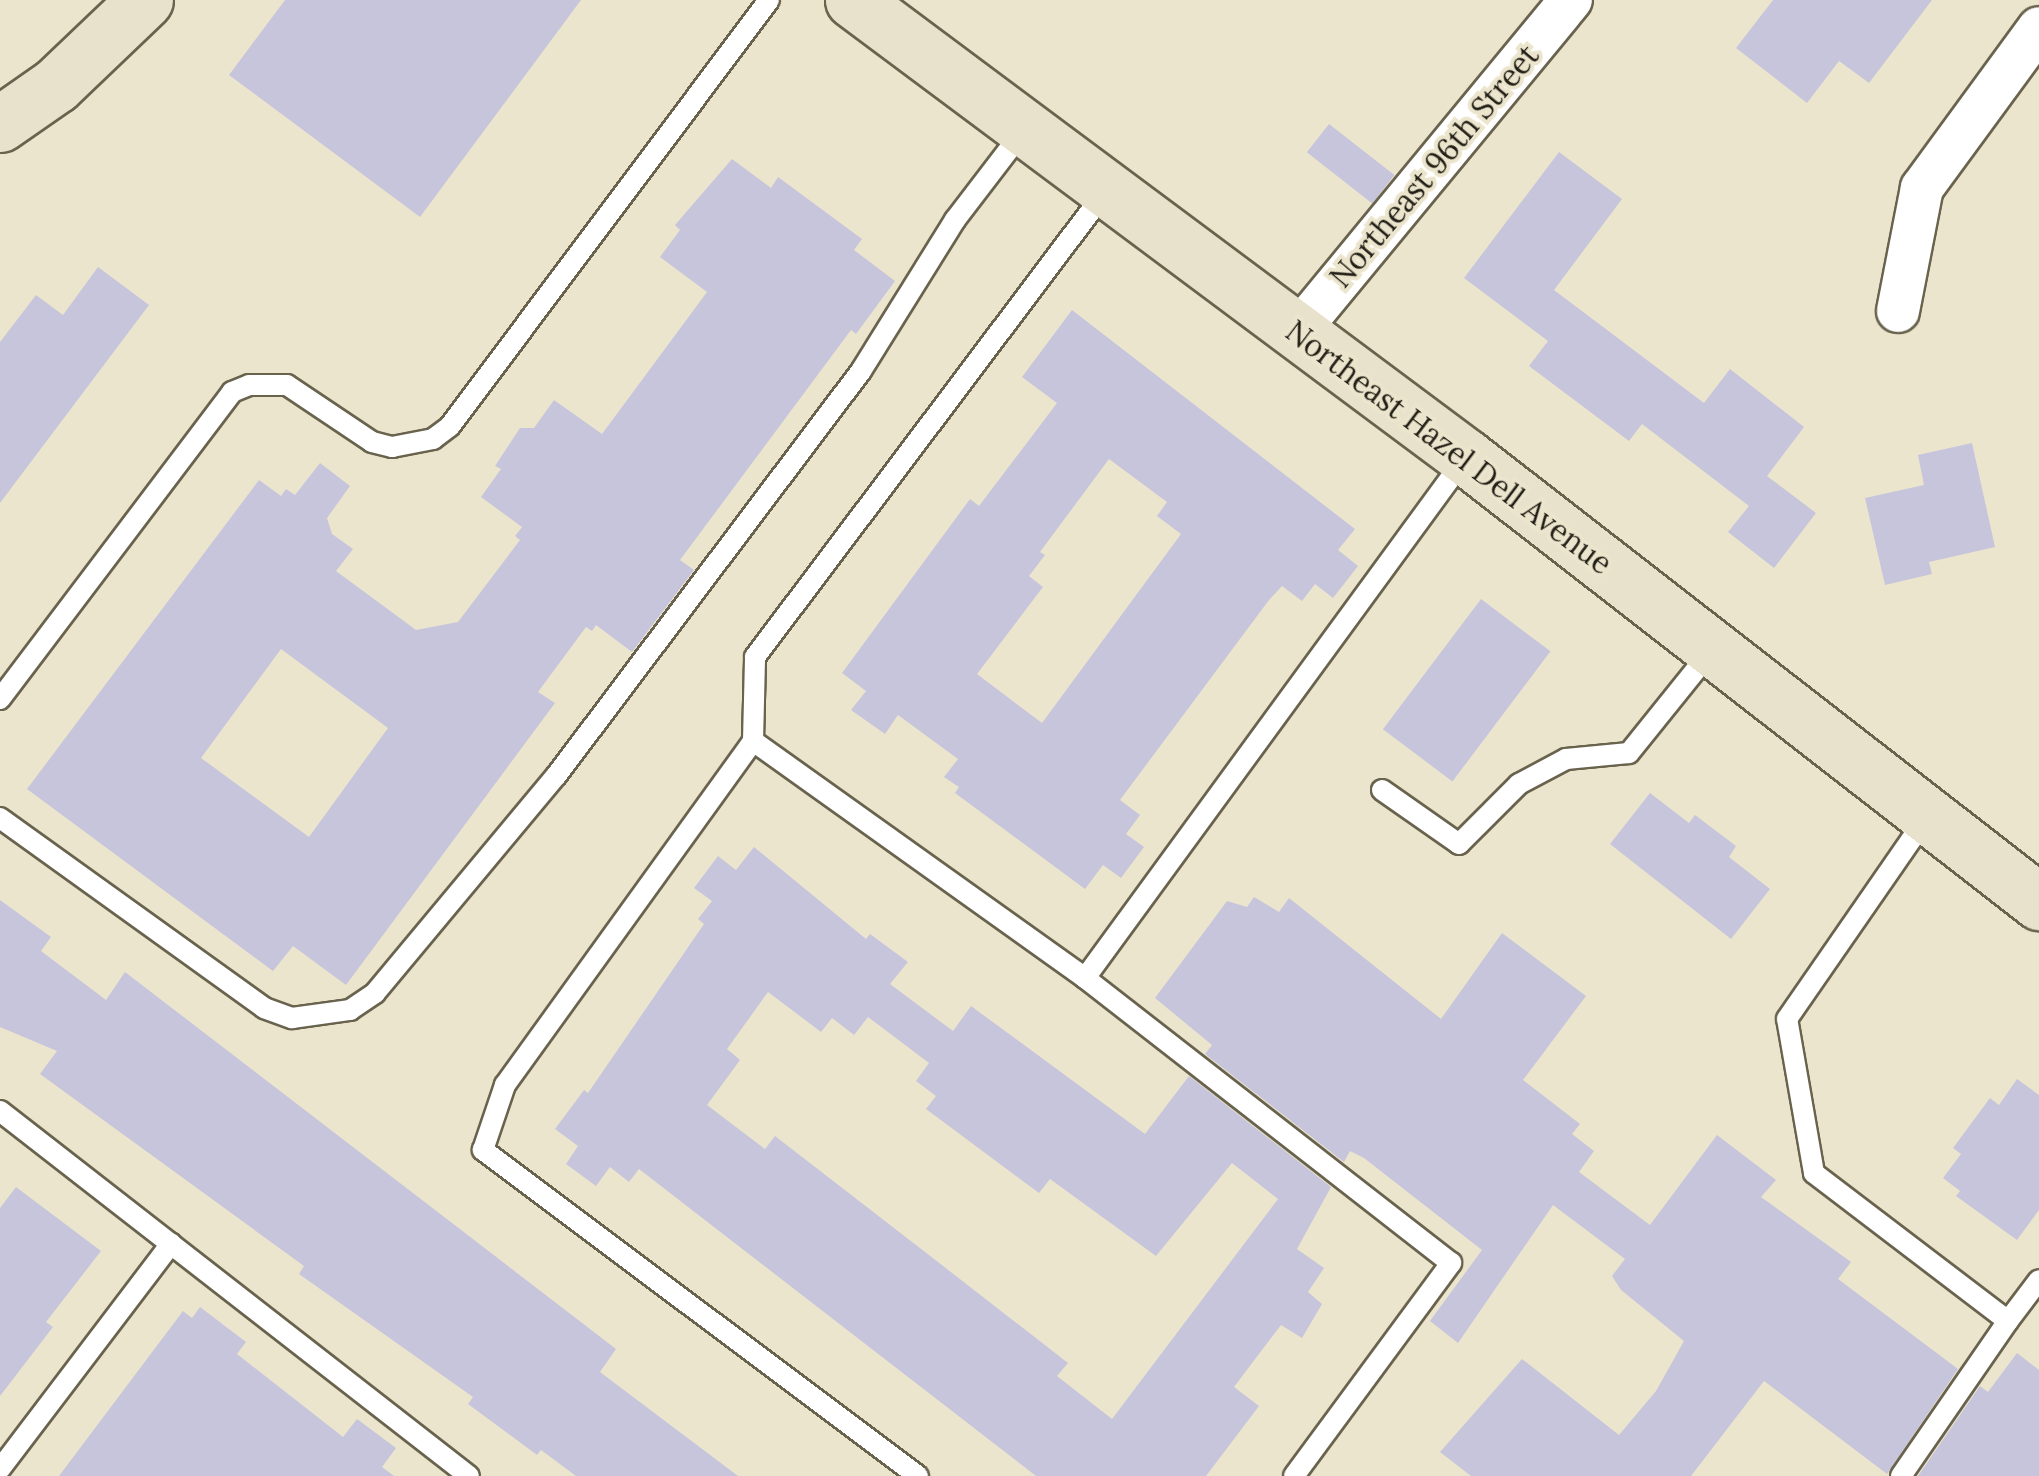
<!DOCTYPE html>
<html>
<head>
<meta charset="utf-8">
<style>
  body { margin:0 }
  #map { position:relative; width:2039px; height:1476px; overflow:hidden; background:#ece5cd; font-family:Lora,serif }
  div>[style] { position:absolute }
  .building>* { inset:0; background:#c6c5dc; transform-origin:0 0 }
  .roads { filter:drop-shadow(2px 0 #69634e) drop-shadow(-2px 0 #69634e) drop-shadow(0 2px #69634e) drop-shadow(0 -2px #69634e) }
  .lane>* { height:20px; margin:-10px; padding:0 10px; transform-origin:10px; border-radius:10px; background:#fff }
  .street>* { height:42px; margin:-21px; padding:0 21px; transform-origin:21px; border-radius:21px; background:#fff }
  .secondary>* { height:55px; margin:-27.5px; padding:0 27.5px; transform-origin:27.5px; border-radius:27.5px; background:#e8e1cb }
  span { translate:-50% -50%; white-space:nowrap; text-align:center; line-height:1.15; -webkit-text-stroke:8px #ece5cd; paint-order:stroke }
  .street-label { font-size:30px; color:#201e15 }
</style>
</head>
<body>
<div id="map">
  <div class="building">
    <i style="clip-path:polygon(285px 0,581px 0,420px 217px,229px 75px)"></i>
    <i style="clip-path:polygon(1773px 0,1932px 0,1869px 83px,1839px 61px,1807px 103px,1736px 48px)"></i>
    <i style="left:1329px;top:124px;width:83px;height:36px;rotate:38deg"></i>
    <i style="clip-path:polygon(1559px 152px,1622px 199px,1554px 290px,1704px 403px,1730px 369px,1804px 427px,1767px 476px,1816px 513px,1774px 568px,1728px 532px,1749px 506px,1642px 424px,1629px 441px,1529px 366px,1548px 341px,1464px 278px)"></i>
    <i style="clip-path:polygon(evenodd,732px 159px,771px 188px,778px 177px,862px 239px,854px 250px,895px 281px,856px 334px,851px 330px,680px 560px,694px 570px,632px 652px,596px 625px,592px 631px,586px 627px,538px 692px,555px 703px,346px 985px,293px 946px,273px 971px,27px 789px,259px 480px,281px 496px,286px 489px,295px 495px,320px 463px,350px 486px,327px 518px,332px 534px,353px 549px,336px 571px,416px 630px,458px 622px,520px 540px,515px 536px,522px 527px,481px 497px,501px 469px,495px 466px,520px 428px,534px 428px,554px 400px,602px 434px,707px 292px,660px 257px,680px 230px,675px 225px,732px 159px,281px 649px,388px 728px,309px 837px,201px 758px,281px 649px)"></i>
    <i style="clip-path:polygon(98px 267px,149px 305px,0 503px,0 342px,36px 295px,63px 315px)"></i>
    <i style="clip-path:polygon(evenodd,1072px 310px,1355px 529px,1338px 550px,1358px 566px,1333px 598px,1315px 584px,1302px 601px,1282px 586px,1269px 600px,1120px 800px,1140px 815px,1126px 834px,1144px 847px,1121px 878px,1103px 865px,1085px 889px,955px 793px,959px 787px,944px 777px,958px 759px,898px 715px,885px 734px,851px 710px,866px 691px,842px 673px,970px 499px,979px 506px,1057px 403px,1022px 377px,1072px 310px,1109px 459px,1167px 502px,1157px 516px,1181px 534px,1042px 723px,977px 674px,1043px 587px,1029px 576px,1045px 555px,1040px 552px,1109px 459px)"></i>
    <i style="clip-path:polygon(1972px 443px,1995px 547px,1929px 562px,1932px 574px,1885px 585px,1865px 498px,1924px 485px,1918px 455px)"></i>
    <i style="left:1481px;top:599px;width:87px;height:163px;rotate:37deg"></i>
    <i style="clip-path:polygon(1650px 793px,1689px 823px,1695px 815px,1736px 846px,1729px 857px,1770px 889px,1731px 939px,1610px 844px)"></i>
    <i style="clip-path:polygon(evenodd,754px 847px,866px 939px,870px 934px,908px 962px,890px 984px,953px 1031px,971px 1006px,1145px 1134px,1189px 1076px,1331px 1187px,1297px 1249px,1324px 1268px,1308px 1292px,1322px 1304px,1302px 1338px,1281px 1325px,1234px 1387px,1259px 1406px,1206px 1476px,1036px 1476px,639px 1169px,629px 1182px,610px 1167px,596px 1186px,566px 1164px,578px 1146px,555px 1129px,584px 1090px,588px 1093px,704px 924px,698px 919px,712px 901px,694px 888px,718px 856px,736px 870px,754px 847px,768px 992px,821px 1032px,832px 1018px,854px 1035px,868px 1017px,929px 1063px,916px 1081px,936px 1096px,926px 1109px,1039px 1193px,1050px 1179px,1156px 1256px,1232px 1163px,1278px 1199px,1112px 1419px,1057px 1376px,1068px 1363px,938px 1262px,775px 1136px,765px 1149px,707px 1105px,740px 1060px,727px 1049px,768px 992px)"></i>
    <i style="clip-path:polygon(1254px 897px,1279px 912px,1289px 898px,1441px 1019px,1502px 933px,1586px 996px,1523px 1080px,1580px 1124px,1572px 1134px,1594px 1151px,1579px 1172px,1650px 1225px,1717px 1135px,1776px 1180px,1761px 1197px,1851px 1262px,1838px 1279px,1958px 1369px,1887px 1474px,1764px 1381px,1691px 1476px,1471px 1476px,1440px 1452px,1522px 1359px,1619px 1435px,1656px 1391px,1684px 1341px,1621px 1290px,1612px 1276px,1625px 1259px,1553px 1205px,1458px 1343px,1430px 1321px,1482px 1250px,1364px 1158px,1350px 1151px,1344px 1162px,1205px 1054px,1212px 1045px,1155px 998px,1227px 901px,1247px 907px)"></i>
    <i style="clip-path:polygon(0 900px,51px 937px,41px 951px,106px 1000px,125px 972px,616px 1349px,600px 1372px,738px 1476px,576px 1476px,541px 1450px,537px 1455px,468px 1404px,473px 1397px,299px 1274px,304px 1266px,40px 1074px,57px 1051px,0 1027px)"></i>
    <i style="clip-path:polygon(2017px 1079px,2039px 1095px,2039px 1210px,2017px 1240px,1956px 1196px,1960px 1191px,1943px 1178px,1961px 1154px,1953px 1148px,1990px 1098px,1999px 1105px)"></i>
    <i style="clip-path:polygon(16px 1187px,101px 1251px,46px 1322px,53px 1327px,0 1396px,0 1208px)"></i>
    <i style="clip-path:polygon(200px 1307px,246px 1342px,237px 1354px,343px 1437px,357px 1419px,396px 1448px,382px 1467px,394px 1476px,59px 1476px,183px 1311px,192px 1318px)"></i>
    <i style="clip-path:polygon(2017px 1353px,2039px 1370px,2039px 1476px,1918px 1476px,1980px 1386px,1988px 1392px)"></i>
  </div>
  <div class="roads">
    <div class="lane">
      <i style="left:0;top:699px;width:385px;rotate:-52.9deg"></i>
      <i style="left:232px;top:392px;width:18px;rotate:-22deg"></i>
      <i style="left:249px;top:385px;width:38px"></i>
      <i style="left:287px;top:385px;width:102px;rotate:33.8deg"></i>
      <i style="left:372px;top:442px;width:21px;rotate:14deg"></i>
      <i style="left:392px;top:447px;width:42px;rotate:-11deg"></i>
      <i style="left:433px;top:439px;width:21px;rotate:-37deg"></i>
      <i style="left:450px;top:426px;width:532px;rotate:-53.17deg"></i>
      <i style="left:753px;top:741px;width:408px;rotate:35.5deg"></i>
      <i style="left:1382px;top:790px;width:94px;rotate:35deg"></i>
      <i style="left:1459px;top:844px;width:85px;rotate:-45deg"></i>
      <i style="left:1519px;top:784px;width:53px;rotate:-28deg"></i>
      <i style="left:1566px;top:759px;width:63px;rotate:-5.4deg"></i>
      <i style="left:1629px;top:753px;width:131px;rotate:-51.2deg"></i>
      <i style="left:0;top:818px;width:325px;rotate:35.7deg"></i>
      <i style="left:264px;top:1008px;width:30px;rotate:20deg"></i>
      <i style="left:292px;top:1018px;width:59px;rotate:-7.9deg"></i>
      <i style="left:350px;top:1010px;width:30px;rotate:-34deg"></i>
      <i style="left:375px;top:993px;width:283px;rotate:-50.2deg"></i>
      <i style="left:556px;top:776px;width:507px;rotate:-53.02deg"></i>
      <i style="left:861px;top:371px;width:178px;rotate:-58.1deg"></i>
      <i style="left:955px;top:220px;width:112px;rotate:-52.6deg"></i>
      <i style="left:0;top:1111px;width:594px;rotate:37.89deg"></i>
      <i style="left:2008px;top:1321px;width:51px;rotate:-52.9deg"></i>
      <i style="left:0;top:1469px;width:283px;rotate:-52.8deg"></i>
      <i style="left:918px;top:1476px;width:544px;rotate:-143.15deg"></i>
      <i style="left:483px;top:1150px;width:69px;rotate:-71.3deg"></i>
      <i style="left:505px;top:1085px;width:424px;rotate:-54.2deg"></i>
      <i style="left:753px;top:741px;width:84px;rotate:-88.6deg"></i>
      <i style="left:755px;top:657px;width:582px;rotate:-53.03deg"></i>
      <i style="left:1294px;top:1476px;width:265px;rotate:-53.6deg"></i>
      <i style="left:1451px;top:1263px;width:464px;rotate:-142.1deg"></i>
      <i style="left:1085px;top:978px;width:644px;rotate:-53.84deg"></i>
      <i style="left:1901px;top:1476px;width:188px;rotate:-55.4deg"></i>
      <i style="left:2008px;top:1321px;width:244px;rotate:-142.7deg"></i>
      <i style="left:1814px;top:1173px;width:156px;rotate:-99.9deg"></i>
      <i style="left:1787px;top:1019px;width:246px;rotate:-55.3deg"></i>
    </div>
    <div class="street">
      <i style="left:1898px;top:311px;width:125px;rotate:-79deg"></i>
      <i style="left:1922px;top:188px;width:198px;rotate:-53.8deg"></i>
      <i style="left:1298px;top:331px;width:429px;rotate:-50.5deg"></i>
    </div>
    <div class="secondary">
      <i style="left:853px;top:0;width:765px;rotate:36.71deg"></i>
      <i style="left:1466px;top:457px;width:726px;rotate:37.83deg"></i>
      <i style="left:0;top:124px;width:68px;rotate:-34.9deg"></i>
      <i style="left:56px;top:85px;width:123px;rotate:-43.7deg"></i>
    </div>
  </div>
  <div class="street-label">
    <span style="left:1434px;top:166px;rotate:-50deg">Northeast 96th Street</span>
    <span style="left:1449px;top:447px;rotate:37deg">Northeast Hazel Dell Avenue</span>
  </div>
</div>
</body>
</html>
